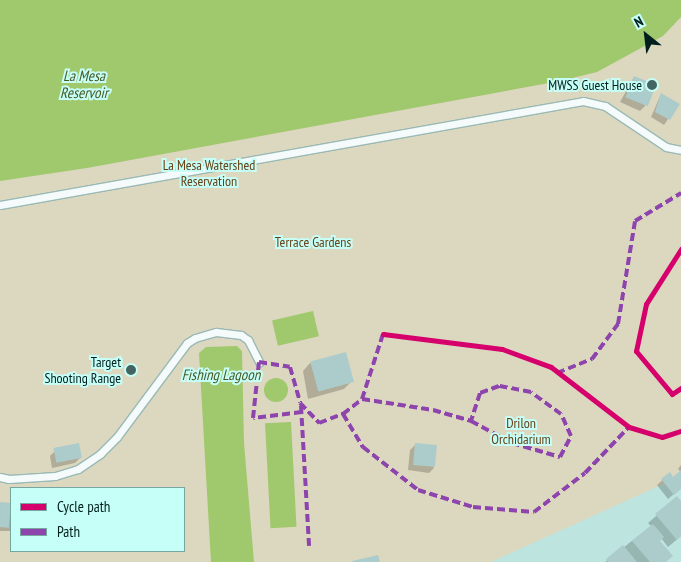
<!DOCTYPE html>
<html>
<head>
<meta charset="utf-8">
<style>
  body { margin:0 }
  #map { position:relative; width:681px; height:562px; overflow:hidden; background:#bde4df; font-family:"PT Sans Narrow",sans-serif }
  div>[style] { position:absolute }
  .green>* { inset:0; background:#dcd7bf }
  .water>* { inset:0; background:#a0c86c; transform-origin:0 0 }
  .round { border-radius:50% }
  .shadow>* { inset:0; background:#0003; transform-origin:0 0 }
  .building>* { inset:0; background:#accccc; transform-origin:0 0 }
  .roads { filter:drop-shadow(1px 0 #9ab9b5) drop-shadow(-1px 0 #9ab9b5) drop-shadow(0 1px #9ab9b5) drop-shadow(0 -1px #9ab9b5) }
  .lane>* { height:7px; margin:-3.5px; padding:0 3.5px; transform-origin:3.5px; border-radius:3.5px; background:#f5fbfa }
  .quiet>* { height:4px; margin-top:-2px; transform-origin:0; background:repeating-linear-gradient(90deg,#8e44ad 0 8px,transparent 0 12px) }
  .cycleway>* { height:5px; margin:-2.5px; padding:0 2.5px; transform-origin:2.5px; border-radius:2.5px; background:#d6006c }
  .dots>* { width:14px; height:14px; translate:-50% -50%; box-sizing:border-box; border:2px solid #c6fff7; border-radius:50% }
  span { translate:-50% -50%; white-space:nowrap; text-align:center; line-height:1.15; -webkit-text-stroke:4px #c6fff7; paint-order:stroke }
  .poi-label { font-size:14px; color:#011f1c }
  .right { translate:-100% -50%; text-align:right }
  .park-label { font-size:14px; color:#674117 }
  .water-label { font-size:15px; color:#495a28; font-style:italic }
  .legend { position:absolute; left:10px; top:487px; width:175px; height:65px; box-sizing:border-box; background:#c6fff7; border:1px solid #77a59f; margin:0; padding:6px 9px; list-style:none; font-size:15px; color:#011f1c }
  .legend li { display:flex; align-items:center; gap:10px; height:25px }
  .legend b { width:25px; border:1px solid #77a59f }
  .north { position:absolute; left:621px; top:10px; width:50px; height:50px; -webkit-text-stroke:4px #c6fff7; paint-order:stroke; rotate:331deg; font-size:14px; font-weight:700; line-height:20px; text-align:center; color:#011f1c }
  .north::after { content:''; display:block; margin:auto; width:18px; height:22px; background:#011f1c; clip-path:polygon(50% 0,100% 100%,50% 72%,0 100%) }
</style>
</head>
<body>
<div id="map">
  <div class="green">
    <i style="clip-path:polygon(evenodd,0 0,681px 0,681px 476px,491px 562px,0 562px,0 0,11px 488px,184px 488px,184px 551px,11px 551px,11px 488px)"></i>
  </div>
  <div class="water">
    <i style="clip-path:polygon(0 0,681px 0,681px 17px,663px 36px,597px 72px,560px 81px,87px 168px,0 181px)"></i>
    <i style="left:313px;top:311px;width:26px;height:42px;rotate:77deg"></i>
    <i style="clip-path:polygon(237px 346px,242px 351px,244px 443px,254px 562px,211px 562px,199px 353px,206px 347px)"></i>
    <i class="round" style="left:264px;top:378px;width:24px;height:24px"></i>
    <i style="left:291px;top:422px;width:105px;height:26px;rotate:87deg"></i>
  </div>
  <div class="shadow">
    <i style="clip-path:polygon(634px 77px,645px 106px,640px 111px,620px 102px)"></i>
    <i style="clip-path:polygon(661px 94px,678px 104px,664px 125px,651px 117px)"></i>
    <i style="clip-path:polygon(310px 363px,352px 381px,344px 389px,308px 399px,303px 371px)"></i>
    <i style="clip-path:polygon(415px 445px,434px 468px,429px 473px,408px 470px,410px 450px)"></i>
    <i style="clip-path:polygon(55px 451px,80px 458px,75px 463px,52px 468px,50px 456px)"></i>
    <i style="clip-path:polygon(681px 465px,681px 488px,668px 499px,657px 485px,669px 474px,673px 478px,681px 472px,678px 469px)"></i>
    <i style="clip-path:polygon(677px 498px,681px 503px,681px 536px,668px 547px,661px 538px,658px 541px,665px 562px,605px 562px,651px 526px,648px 523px)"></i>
    <i style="left:0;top:504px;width:11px;height:27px"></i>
  </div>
  <div class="building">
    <i style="left:634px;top:76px;width:24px;height:23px;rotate:22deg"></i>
    <i style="clip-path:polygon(661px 93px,680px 104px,670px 120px,655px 112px)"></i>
    <i style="left:346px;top:352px;width:31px;height:37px;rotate:75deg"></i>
    <i style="left:79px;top:443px;width:15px;height:26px;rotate:79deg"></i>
    <i style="left:415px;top:443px;width:22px;height:22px;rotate:5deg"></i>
    <i style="clip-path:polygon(681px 470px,681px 489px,674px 495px,661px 479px,670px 472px,673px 477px)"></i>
    <i style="clip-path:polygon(677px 496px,681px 501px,681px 536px,677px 540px,655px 514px)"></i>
    <i style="left:0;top:502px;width:11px;height:25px;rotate:5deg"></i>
    <i style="clip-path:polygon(653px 524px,664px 537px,660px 541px,673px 556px,666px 562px,650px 562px,632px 541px)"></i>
    <i style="clip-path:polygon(623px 545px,637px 562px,608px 562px,606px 559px)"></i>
    <i style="clip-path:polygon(378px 555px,380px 562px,352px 562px,352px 561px)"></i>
  </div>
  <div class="roads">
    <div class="lane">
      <i style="left:0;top:205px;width:592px;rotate:-10.11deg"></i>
      <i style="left:583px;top:101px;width:23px;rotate:13deg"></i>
      <i style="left:605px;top:106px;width:73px;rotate:33.9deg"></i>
      <i style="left:666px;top:147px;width:15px;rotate:11deg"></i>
      <i style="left:0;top:477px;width:9px;rotate:13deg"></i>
      <i style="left:9px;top:479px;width:46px;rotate:-3.7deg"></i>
      <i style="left:55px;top:476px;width:24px;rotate:-17deg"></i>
      <i style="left:78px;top:469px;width:27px;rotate:-34deg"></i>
      <i style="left:100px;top:454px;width:24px;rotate:-45deg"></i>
      <i style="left:117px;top:437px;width:117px;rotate:-53.3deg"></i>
      <i style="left:187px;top:343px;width:9px;rotate:-32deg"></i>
      <i style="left:195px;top:338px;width:22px;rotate:-16deg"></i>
      <i style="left:216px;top:332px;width:25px;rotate:7deg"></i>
      <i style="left:241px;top:335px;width:9px;rotate:36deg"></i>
      <i style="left:248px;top:340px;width:25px;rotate:63deg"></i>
    </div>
  </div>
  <div class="quiet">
    <i style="left:557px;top:373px;width:38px;rotate:-22deg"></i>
    <i style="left:592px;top:359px;width:44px;rotate:-53.4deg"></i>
    <i style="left:618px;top:324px;width:104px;rotate:-80.6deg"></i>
    <i style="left:635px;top:221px;width:54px;rotate:-31.3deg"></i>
    <i style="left:362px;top:399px;width:72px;rotate:8.8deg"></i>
    <i style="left:433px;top:410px;width:40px;rotate:16deg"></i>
    <i style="left:471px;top:421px;width:47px;rotate:28.2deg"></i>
    <i style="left:512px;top:443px;width:50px;rotate:16.3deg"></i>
    <i style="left:560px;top:457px;width:24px;rotate:-62deg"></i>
    <i style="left:571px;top:436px;width:24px;rotate:-114deg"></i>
    <i style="left:561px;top:414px;width:37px;rotate:-144deg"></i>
    <i style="left:531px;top:392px;width:33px;rotate:-169deg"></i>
    <i style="left:499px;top:386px;width:20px;rotate:160deg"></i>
    <i style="left:480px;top:393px;width:29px;rotate:108deg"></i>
    <i style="left:301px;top:406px;width:140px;rotate:86.7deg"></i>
    <i style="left:302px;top:412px;width:49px;rotate:173deg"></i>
    <i style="left:253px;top:418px;width:56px;rotate:-83.9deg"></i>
    <i style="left:259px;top:362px;width:31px;rotate:9deg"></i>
    <i style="left:290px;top:367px;width:37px;rotate:74deg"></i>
    <i style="left:300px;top:403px;width:28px;rotate:46deg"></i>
    <i style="left:319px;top:423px;width:26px;rotate:-21deg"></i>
    <i style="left:343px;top:414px;width:24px;rotate:-38deg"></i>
    <i style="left:362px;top:399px;width:68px;rotate:-72.1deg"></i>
    <i style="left:383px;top:334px;width:3px"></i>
    <i style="left:343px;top:414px;width:39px;rotate:59deg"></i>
    <i style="left:363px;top:447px;width:70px;rotate:38deg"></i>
    <i style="left:418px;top:490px;width:58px;rotate:17.2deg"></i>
    <i style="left:473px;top:507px;width:61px;rotate:4.7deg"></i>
    <i style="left:534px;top:512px;width:64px;rotate:-37.4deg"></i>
    <i style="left:585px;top:473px;width:64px;rotate:-46.3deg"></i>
  </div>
  <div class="cycleway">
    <i style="left:681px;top:249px;width:65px;rotate:122.5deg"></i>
    <i style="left:646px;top:304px;width:48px;rotate:102deg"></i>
    <i style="left:636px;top:351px;width:56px;rotate:50.1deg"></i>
    <i style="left:672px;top:394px;width:11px;rotate:-34deg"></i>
    <i style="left:383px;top:334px;width:120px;rotate:7.2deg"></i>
    <i style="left:502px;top:349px;width:52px;rotate:20.2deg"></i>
    <i style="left:551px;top:367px;width:98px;rotate:37.6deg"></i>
    <i style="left:629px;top:427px;width:34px;rotate:17deg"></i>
    <i style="left:662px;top:437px;width:20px;rotate:-18deg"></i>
  </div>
  <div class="dots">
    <i style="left:652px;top:85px;background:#436460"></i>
    <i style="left:131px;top:370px;background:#436460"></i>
  </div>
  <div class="poi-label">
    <span class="right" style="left:642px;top:85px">MWSS Guest House</span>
    <span class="right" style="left:121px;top:370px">Target<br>Shooting Range</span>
  </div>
  <div class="park-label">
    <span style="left:209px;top:173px">La Mesa Watershed<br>Reservation</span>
    <span style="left:313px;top:242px">Terrace Gardens</span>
    <span style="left:521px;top:431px">Drilon<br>Orchidarium</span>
  </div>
  <div class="water-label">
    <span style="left:84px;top:84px">La Mesa<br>Reservoir</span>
    <span style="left:221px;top:375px">Fishing Lagoon</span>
  </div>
  <ul class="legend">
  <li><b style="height:6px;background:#d6006c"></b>Cycle path</li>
  <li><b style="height:6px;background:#8e44ad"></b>Path</li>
  </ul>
  <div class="north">N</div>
</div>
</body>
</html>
